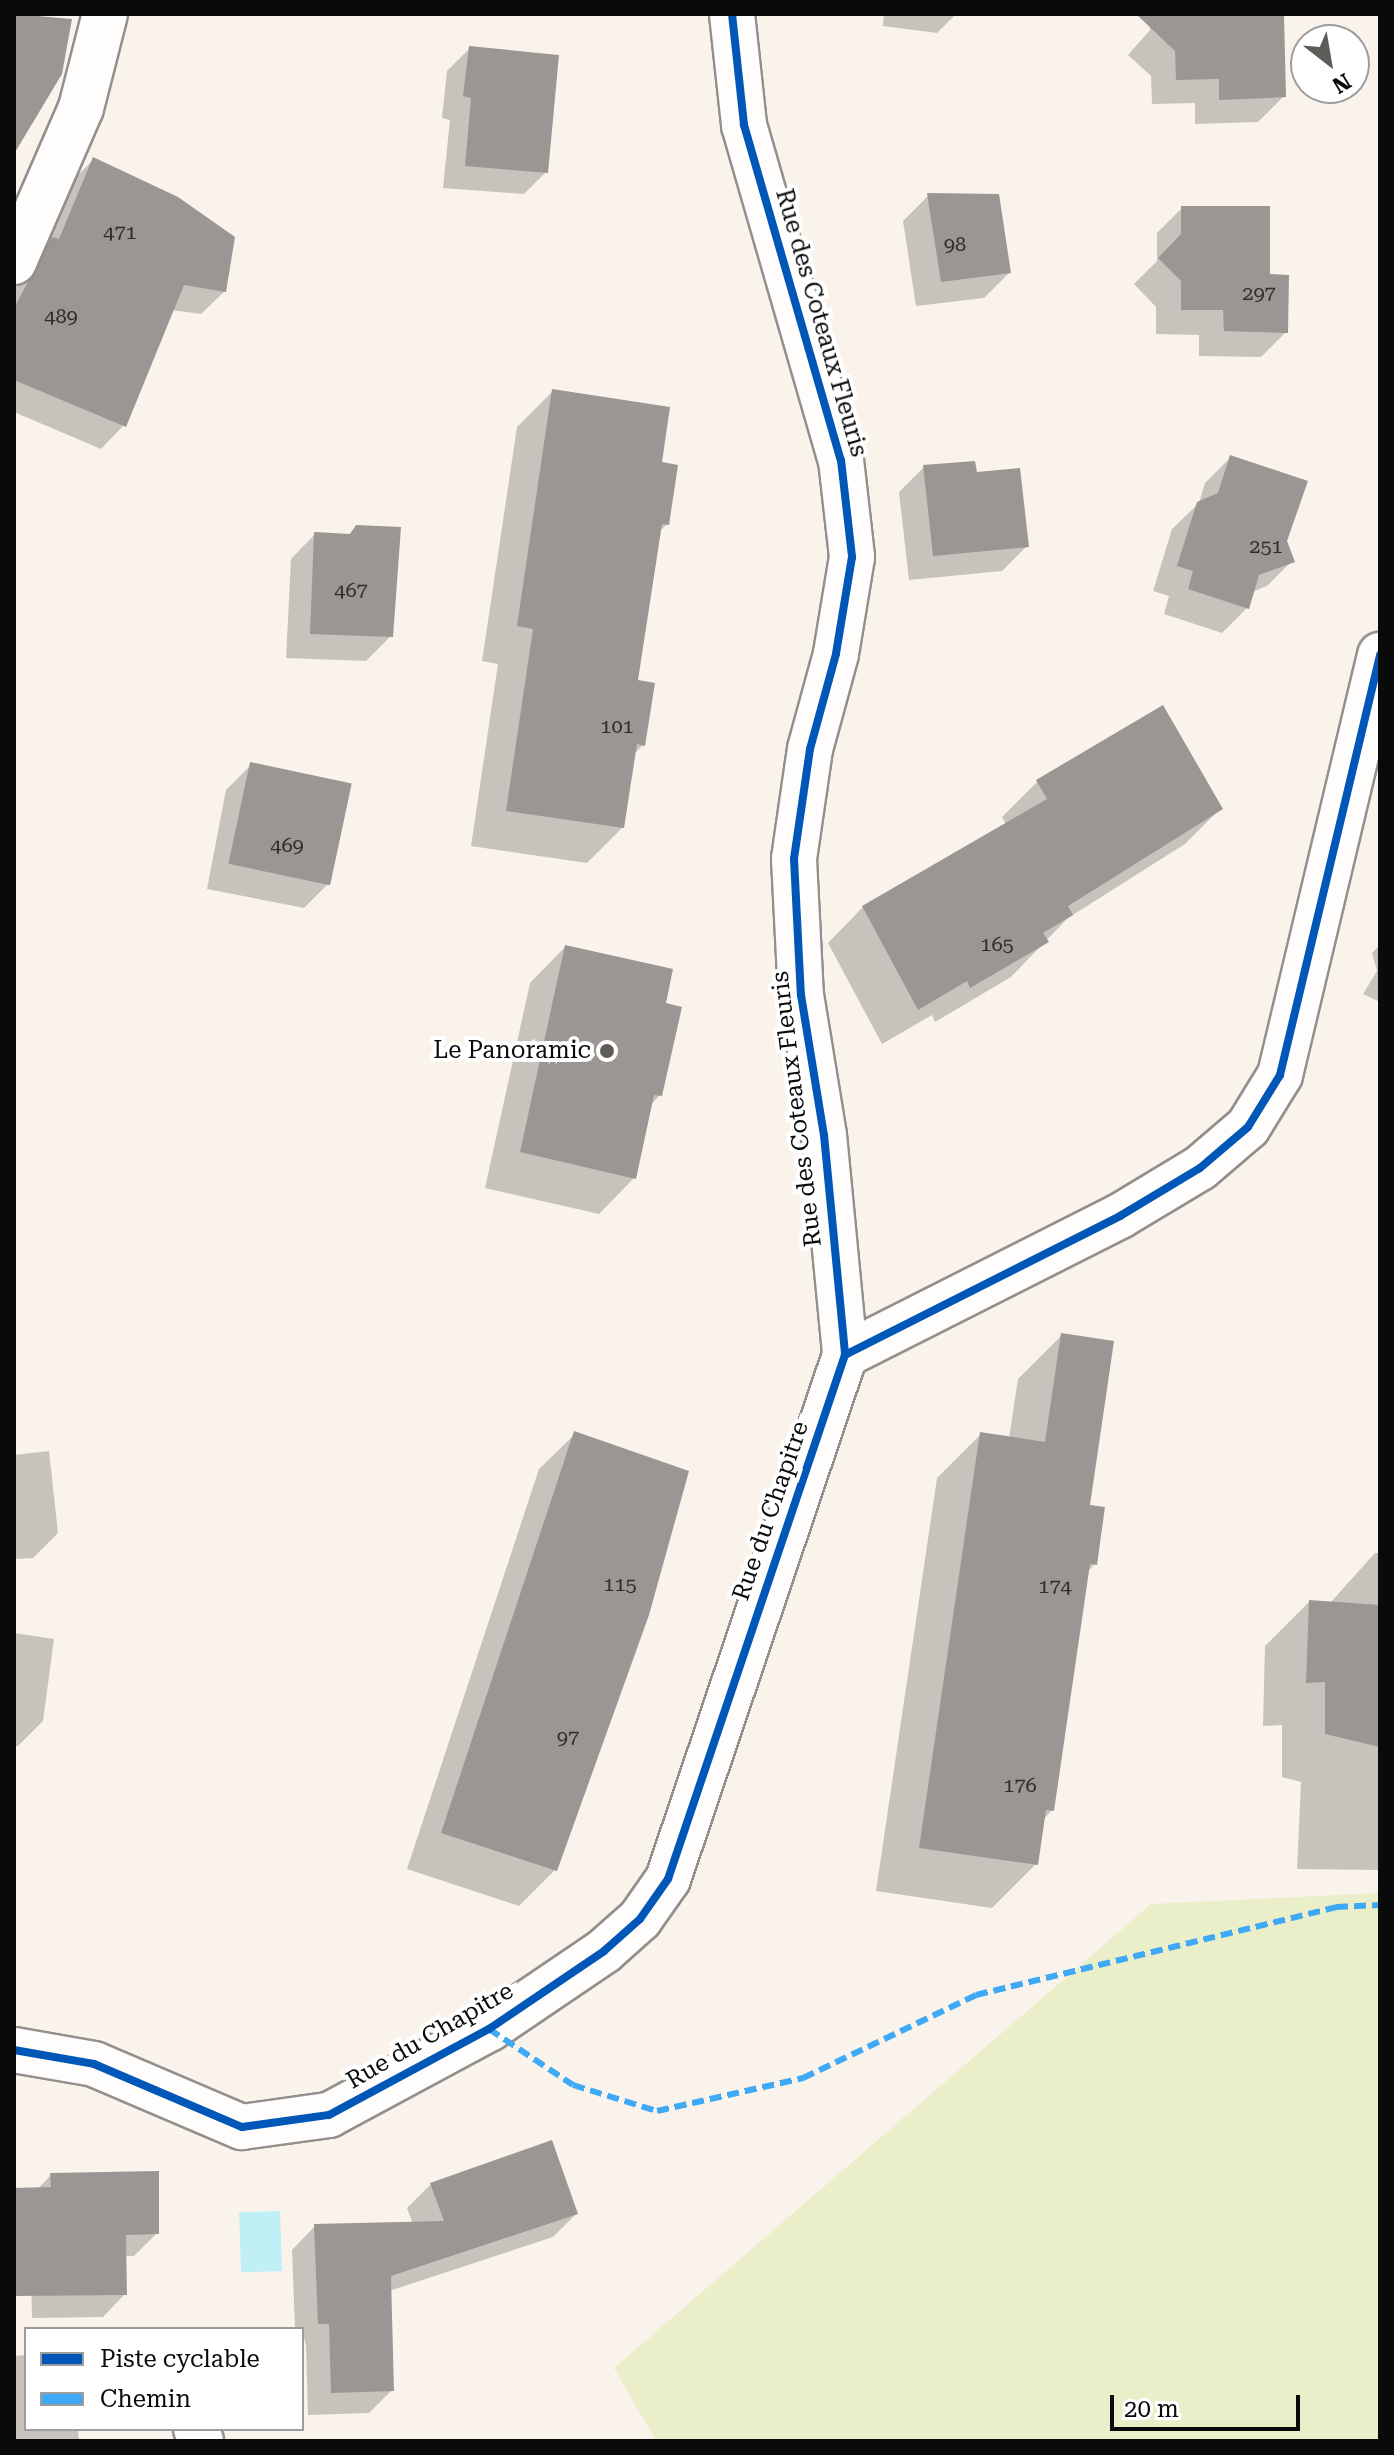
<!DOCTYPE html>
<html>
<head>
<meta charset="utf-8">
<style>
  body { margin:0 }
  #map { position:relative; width:1394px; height:2455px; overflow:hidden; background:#f9f3ec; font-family:"Roboto Serif",serif }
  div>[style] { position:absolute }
  .green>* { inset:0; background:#eaefca }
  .water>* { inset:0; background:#c0f0f6; transform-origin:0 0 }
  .shadow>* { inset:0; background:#0003 }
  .building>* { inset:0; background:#9b9693; transform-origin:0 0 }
  .roads { filter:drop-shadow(2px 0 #928f8c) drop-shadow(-2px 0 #928f8c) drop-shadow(0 2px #928f8c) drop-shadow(0 -2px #928f8c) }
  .street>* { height:44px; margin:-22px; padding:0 22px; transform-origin:22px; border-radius:22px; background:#fefdfc }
  .quiet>* { height:6px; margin-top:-3px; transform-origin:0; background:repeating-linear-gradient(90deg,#3fa9f5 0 12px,transparent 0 18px) }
  .cycleway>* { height:8px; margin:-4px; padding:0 4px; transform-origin:4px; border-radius:4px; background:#0057b8 }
  .dots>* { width:22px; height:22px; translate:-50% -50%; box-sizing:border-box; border:4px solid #fff; border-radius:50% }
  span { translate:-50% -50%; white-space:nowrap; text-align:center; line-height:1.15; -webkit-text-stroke:8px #fff; paint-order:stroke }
  .number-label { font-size:20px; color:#2e2d2c }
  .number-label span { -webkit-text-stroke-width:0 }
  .street-label { font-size:24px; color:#0a0a0a }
  .poi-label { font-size:24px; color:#0a0a0a }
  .right { translate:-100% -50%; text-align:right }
  .frame { position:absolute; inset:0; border:16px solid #0a0a0a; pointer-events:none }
  .legend { position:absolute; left:24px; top:2327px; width:280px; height:104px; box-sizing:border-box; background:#fff; border:2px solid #9d9d9d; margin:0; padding:10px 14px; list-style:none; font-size:24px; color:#0a0a0a }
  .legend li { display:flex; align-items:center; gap:16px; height:40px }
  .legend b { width:40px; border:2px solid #9d9d9d }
  .north { position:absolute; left:1290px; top:24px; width:80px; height:80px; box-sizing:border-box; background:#fff; border:2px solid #9d9d9d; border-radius:50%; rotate:149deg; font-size:22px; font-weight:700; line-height:32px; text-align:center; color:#0a0a0a }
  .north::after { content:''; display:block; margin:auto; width:28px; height:36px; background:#5e5c59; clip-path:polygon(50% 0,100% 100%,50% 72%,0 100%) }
  .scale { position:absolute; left:1110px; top:2395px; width:190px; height:36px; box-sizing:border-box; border:4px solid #0a0a0a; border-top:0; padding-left:10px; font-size:24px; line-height:28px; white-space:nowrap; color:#0a0a0a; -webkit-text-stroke:6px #fff; paint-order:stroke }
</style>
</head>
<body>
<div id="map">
  <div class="green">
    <i style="clip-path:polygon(1380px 1893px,1380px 2441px,656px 2441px,614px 2368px,1151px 1904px)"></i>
  </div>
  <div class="water">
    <i style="left:280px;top:2211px;width:60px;height:41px;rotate:88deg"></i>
  </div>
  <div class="shadow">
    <i style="clip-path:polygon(884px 14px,956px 14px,937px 33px,883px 26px)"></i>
    <i style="clip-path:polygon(1149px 14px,1261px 14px,1284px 96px,1258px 122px,1195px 124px,1195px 103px,1152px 104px,1151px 76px,1128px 55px,1150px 30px)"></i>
    <i style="clip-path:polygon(470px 48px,546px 172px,524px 194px,443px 188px,450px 120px,442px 118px,447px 71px)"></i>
    <i style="clip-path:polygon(93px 160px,225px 291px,201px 314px,171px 310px,124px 425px,101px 449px,14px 412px,14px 291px,70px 183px)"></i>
    <i style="clip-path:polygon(928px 196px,1009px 273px,984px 298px,916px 306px,903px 221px)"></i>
    <i style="clip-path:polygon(1182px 208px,1268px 276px,1286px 332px,1261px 357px,1199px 356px,1199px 335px,1156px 334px,1156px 307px,1134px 284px,1157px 261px,1157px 233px)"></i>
    <i style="clip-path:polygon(553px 391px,659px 464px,667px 524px,659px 532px,636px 682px,643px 745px,634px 754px,623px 827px,587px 863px,471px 846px,498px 664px,482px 661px,517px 427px)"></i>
    <i style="clip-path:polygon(1230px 458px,1292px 561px,1267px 586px,1252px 592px,1247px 608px,1222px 633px,1164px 614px,1169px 596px,1153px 591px,1172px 529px,1199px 503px,1205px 483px)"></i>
    <i style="clip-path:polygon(924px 467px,1027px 546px,1002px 571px,909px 580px,899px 492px)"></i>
    <i style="clip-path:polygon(357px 527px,391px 636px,366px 661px,286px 658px,291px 559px,315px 534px,347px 536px)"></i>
    <i style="clip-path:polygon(251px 765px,329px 883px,304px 908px,207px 889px,226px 790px)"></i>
    <i style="clip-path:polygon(1037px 782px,1221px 808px,1185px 844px,1068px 918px,1011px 977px,935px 1022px,932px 1015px,882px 1044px,828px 943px,863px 907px,1006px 824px,1002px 817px)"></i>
    <i style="clip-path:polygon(1380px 945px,1380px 1002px,1363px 994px,1377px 971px,1372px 953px)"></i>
    <i style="clip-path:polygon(565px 947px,663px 1004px,660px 1095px,650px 1106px,634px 1178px,599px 1214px,485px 1188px,530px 983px)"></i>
    <i style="clip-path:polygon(1062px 1335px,1095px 1564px,1087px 1572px,1052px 1810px,1043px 1820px,1036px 1864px,992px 1908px,876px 1891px,937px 1478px,981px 1434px,1009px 1438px,1018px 1379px)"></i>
    <i style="clip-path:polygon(575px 1434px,555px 1870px,519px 1906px,407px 1869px,539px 1469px)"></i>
    <i style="clip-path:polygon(49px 1451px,58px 1533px,33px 1558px,14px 1559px,14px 1455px)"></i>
    <i style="clip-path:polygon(1375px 1553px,1380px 1553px,1380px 1870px,1297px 1869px,1301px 1782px,1282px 1777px,1282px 1725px,1263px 1726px,1265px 1646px,1309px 1602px,1330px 1603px)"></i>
    <i style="clip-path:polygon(14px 1633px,54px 1639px,43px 1721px,18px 1746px,14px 1746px)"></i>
    <i style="clip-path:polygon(51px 2175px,157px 2233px,134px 2256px,124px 2256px,125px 2294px,103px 2317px,32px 2318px,29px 2198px)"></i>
    <i style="clip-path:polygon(431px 2184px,576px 2214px,553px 2237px,389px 2291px,392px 2390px,369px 2413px,308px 2415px,306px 2346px,302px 2329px,295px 2329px,292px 2250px,315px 2226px,413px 2224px,407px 2208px)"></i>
    <i style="clip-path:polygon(26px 2355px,26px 2429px,78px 2429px,79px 2441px,14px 2441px,14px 2356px)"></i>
  </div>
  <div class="building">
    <i style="clip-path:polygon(14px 14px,72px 19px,62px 74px,14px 154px)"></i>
    <i style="clip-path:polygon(1136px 14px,1284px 14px,1286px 97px,1219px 100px,1219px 79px,1176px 80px,1175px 51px)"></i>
    <i style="clip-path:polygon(469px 46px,559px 55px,548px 173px,465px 166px,471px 98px,463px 96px)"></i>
    <i style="clip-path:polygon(93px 157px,178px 197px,235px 237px,226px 292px,184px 285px,126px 427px,14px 380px,14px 308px,52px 237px,59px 239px)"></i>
    <i style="clip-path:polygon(927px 193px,999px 194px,1011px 273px,941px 282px)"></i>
    <i style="clip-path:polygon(1181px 206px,1270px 206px,1270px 274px,1289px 275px,1288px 333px,1224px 331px,1223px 310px,1181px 310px,1181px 281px,1158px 258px,1181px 234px)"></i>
    <i style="clip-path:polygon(552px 389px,670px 407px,662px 462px,678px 465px,669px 525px,662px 524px,638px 680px,655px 683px,645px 746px,637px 744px,624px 828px,506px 811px,533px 629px,517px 626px)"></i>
    <i style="clip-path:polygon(1230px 455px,1308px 481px,1287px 541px,1295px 562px,1259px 575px,1249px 609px,1188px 589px,1193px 571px,1177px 566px,1197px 502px,1218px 493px)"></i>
    <i style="clip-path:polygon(975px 461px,977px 472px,1020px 468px,1029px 547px,933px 556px,923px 465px)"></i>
    <i style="clip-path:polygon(356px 525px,401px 527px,393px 637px,310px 634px,314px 532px,350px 534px)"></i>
    <i style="clip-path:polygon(1163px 705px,1223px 809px,1068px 906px,1073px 915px,1043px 933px,1049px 942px,970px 988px,967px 981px,918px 1010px,862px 906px,1047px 799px,1036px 780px)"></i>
    <i style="left:250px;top:762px;width:104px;height:104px;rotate:12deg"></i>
    <i style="clip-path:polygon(565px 945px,673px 969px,666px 1003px,682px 1007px,662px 1096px,654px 1095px,636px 1179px,520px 1152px)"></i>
    <i style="clip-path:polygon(1061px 1333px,1114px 1341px,1090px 1505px,1105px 1507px,1097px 1565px,1090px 1564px,1054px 1811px,1046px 1810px,1038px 1865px,919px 1848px,980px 1432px,1045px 1442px)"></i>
    <i style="clip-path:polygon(574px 1431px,689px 1471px,649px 1615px,557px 1871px,441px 1833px)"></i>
    <i style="clip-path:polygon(1309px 1600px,1380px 1605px,1380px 1747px,1325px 1734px,1325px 1682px,1306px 1683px)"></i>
    <i style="clip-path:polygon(552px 2140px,578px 2214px,391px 2276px,394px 2391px,331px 2393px,329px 2324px,318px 2324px,314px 2224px,444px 2221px,430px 2183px)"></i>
    <i style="clip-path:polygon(159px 2171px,159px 2234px,126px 2235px,127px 2295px,14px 2296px,14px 2188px,51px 2187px,50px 2173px)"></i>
  </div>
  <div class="roads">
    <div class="street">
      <i style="left:732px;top:14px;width:112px;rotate:83.8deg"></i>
      <i style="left:744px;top:125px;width:349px;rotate:73.9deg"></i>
      <i style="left:841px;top:460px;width:98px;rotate:83.5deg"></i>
      <i style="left:852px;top:557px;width:98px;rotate:99.4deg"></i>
      <i style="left:836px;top:654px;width:98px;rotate:105.3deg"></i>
      <i style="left:810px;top:749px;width:111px;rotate:98.3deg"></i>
      <i style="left:794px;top:859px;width:136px;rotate:87.1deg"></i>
      <i style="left:801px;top:995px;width:142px;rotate:80.7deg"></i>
      <i style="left:824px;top:1135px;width:221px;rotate:84.5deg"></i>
      <i style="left:14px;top:262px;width:168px;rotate:-66.5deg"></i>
      <i style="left:81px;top:108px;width:97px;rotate:-75.7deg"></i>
      <i style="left:14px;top:2050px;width:81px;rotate:9.9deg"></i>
      <i style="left:94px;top:2064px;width:161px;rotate:23.1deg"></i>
      <i style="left:242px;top:2127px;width:88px;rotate:-7.9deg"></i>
      <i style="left:329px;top:2115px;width:182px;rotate:-28.3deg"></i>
      <i style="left:489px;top:2029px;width:139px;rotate:-34.1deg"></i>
      <i style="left:604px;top:1951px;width:48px;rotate:-41.6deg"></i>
      <i style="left:640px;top:1919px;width:49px;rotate:-55deg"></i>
      <i style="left:668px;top:1879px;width:553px;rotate:-71.34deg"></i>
      <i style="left:845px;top:1355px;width:308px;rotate:-26.8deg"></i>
      <i style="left:1120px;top:1216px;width:93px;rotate:-31deg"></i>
      <i style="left:1200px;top:1168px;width:63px;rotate:-40.5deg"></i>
      <i style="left:1248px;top:1127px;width:61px;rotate:-58.4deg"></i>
      <i style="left:1280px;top:1075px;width:432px;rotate:-76.6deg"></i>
      <i style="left:196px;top:2429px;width:13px;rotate:67deg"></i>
    </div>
  </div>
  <div class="quiet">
    <i style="left:489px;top:2029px;width:101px;rotate:33.7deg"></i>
    <i style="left:573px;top:2085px;width:88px;rotate:17.2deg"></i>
    <i style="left:657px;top:2111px;width:150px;rotate:-12.7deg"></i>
    <i style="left:803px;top:2078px;width:192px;rotate:-25.6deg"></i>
    <i style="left:976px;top:1995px;width:371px;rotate:-13.7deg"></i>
    <i style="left:1336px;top:1907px;width:44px;rotate:-2.6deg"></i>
  </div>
  <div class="cycleway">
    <i style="left:732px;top:14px;width:112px;rotate:83.8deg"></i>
    <i style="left:744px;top:125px;width:349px;rotate:73.9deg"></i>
    <i style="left:841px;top:460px;width:98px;rotate:83.5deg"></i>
    <i style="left:852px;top:557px;width:98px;rotate:99.4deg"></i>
    <i style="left:836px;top:654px;width:98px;rotate:105.3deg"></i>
    <i style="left:810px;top:749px;width:111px;rotate:98.3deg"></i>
    <i style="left:794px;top:859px;width:136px;rotate:87.1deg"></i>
    <i style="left:801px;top:995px;width:142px;rotate:80.7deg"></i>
    <i style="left:824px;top:1135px;width:221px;rotate:84.5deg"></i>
    <i style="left:14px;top:2050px;width:81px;rotate:9.9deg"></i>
    <i style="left:94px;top:2064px;width:161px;rotate:23.1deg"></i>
    <i style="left:242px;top:2127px;width:88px;rotate:-7.9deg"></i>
    <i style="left:329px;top:2115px;width:182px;rotate:-28.3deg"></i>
    <i style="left:489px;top:2029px;width:139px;rotate:-34.1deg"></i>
    <i style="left:604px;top:1951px;width:48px;rotate:-41.6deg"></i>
    <i style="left:640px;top:1919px;width:49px;rotate:-55deg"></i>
    <i style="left:668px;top:1879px;width:553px;rotate:-71.34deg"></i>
    <i style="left:845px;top:1355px;width:308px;rotate:-26.8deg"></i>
    <i style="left:1120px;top:1216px;width:93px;rotate:-31deg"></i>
    <i style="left:1200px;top:1168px;width:63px;rotate:-40.5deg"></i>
    <i style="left:1248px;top:1127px;width:61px;rotate:-58.4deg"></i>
    <i style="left:1280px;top:1075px;width:432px;rotate:-76.6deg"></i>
  </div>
  <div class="dots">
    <i style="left:607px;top:1051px;background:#5e5c59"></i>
  </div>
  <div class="number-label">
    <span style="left:120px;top:232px">471</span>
    <span style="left:955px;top:244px">98</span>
    <span style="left:1259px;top:293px">297</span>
    <span style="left:61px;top:316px">489</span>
    <span style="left:1266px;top:546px">251</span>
    <span style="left:351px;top:590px">467</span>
    <span style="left:617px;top:726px">101</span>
    <span style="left:287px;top:845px">469</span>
    <span style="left:997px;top:944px">165</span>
    <span style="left:620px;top:1584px">115</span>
    <span style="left:1055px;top:1586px">174</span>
    <span style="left:568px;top:1737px">97</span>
    <span style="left:1020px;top:1785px">176</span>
  </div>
  <div class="street-label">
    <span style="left:821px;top:323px;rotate:74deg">Rue des Coteaux Fleuris</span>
    <span style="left:797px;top:1109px;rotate:-97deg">Rue des Coteaux Fleuris</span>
    <span style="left:771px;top:1511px;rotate:-71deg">Rue du Chapitre</span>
    <span style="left:430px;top:2036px;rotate:-30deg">Rue du Chapitre</span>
  </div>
  <div class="poi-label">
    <span class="right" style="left:591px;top:1051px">Le Panoramic</span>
  </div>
  <div class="frame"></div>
  <ul class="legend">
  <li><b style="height:10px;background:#0057b8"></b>Piste cyclable</li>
  <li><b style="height:10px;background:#3fa9f5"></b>Chemin</li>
  </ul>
  <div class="north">N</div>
  <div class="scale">20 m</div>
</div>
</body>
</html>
